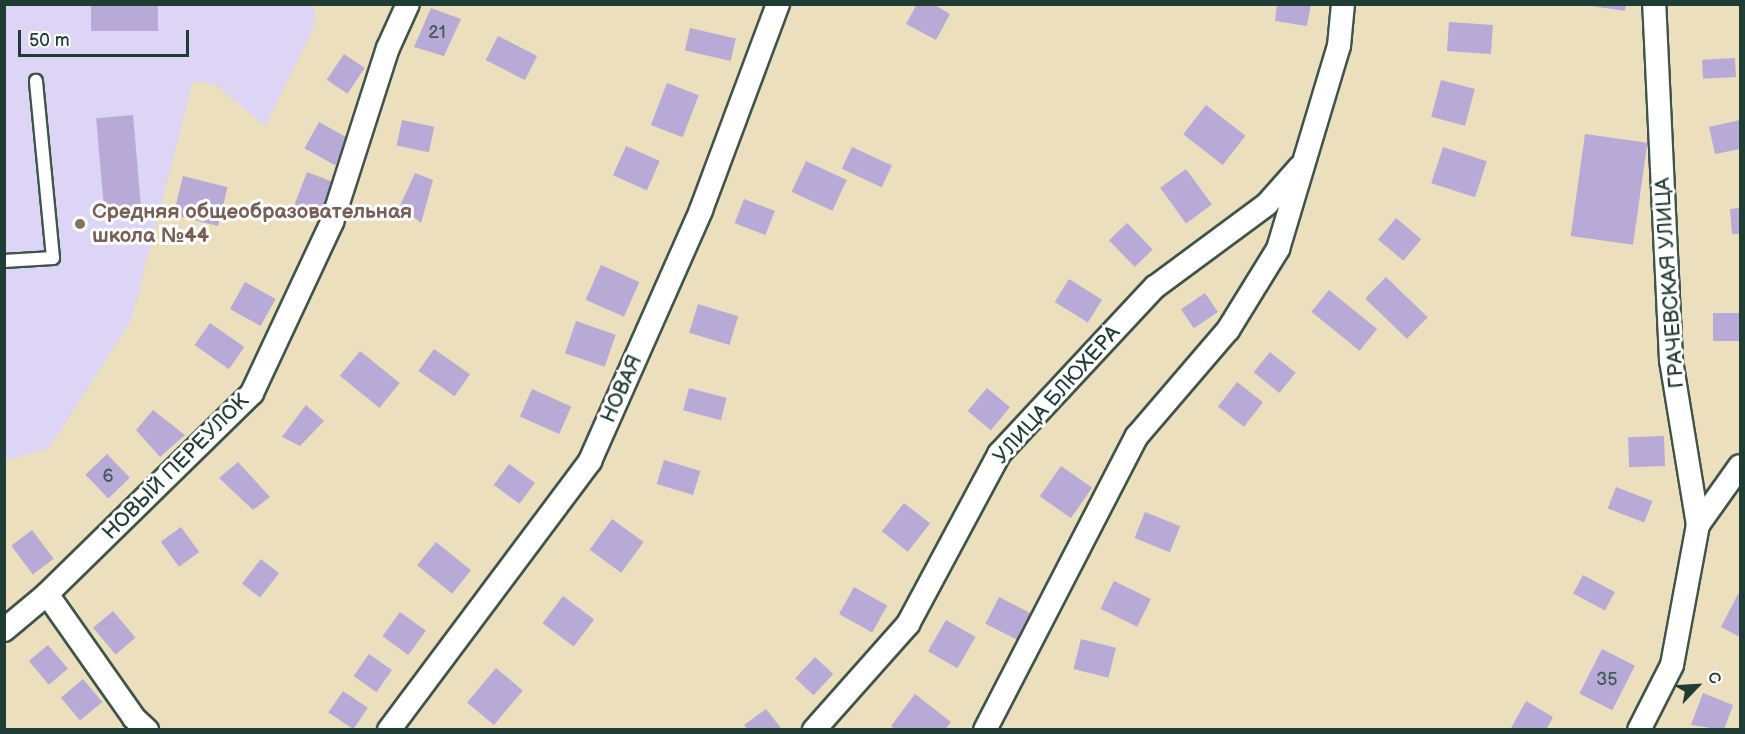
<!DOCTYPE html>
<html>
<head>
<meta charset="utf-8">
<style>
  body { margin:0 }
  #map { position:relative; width:1745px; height:734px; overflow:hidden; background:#ecdfbd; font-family:"Balsamiq Sans",sans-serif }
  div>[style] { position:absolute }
  .built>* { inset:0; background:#ddd5f6 }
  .building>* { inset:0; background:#b8aad7; transform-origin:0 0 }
  .roads { filter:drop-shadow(2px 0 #3e5549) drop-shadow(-2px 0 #3e5549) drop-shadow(0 2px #3e5549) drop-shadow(0 -2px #3e5549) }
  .service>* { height:12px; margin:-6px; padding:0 6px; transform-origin:6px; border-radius:6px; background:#fff }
  .minor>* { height:22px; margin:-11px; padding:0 11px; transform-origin:11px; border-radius:11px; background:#fff }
  .dots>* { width:16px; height:16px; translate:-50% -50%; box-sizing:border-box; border:3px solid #fff; border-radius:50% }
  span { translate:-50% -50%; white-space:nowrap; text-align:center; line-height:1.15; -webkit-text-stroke:6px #fff; paint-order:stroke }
  .number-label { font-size:18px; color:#45585d }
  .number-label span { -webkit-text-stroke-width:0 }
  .education-label { font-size:21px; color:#785e54; font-weight:700 }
  .left { translate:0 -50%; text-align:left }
  .street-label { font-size:21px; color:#1f3d34 }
  .frame { position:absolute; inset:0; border:6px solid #1f3d34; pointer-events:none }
  .north { position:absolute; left:1667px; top:656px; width:60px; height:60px; -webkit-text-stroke:4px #fff; paint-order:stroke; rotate:65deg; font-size:16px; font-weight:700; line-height:24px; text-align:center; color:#1f3d34 }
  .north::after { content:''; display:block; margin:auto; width:21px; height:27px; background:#1f3d34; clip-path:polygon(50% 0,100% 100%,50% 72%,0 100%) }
  .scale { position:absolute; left:18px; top:30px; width:171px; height:27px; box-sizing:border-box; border:3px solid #1f3d34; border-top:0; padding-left:8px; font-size:18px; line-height:21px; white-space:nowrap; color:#1f3d34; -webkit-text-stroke:4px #fff; paint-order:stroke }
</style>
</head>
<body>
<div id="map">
  <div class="built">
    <i style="clip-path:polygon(5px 5px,314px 5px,315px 25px,265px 126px,216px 85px,193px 81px,131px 321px,49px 448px,5px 461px)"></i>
  </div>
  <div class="building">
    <i style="left:91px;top:4px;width:67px;height:27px"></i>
    <i style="clip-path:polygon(917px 4px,933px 4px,950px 14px,936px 40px,906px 24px)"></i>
    <i style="clip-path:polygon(1277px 4px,1311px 4px,1307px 26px,1275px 21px)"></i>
    <i style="clip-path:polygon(1585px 5px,1626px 5px,1625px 11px)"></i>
    <i style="clip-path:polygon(431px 8px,461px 19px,444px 56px,414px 47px)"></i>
    <i style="left:1449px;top:22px;width:44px;height:29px;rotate:4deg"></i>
    <i style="left:690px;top:28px;width:47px;height:23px;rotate:13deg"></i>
    <i style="left:498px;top:36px;width:44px;height:27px;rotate:27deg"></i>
    <i style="left:344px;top:54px;width:25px;height:31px;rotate:34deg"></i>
    <i style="left:1735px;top:58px;width:19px;height:33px;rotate:87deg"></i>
    <i style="left:1441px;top:80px;width:35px;height:38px;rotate:15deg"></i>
    <i style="left:667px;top:83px;width:34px;height:45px;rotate:21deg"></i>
    <i style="left:1206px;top:105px;width:50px;height:37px;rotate:38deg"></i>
    <i style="left:133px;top:115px;width:99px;height:37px;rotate:85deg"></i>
    <i style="left:402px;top:120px;width:33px;height:26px;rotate:12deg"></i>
    <i style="clip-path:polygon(1740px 120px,1740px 149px,1715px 154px,1709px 127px)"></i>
    <i style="left:319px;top:122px;width:35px;height:30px;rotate:29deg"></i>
    <i style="left:1585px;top:134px;width:63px;height:103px;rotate:8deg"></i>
    <i style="left:626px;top:146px;width:37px;height:32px;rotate:24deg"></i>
    <i style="left:852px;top:147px;width:44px;height:24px;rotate:25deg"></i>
    <i style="left:1443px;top:147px;width:46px;height:38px;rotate:18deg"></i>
    <i style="left:806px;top:161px;width:45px;height:34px;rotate:25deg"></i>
    <i style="left:1186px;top:169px;width:44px;height:32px;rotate:54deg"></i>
    <i style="left:307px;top:172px;width:28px;height:36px;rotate:21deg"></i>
    <i style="clip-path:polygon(415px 173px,433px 180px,421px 223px,400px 206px)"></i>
    <i style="left:183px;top:176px;width:46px;height:40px;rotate:14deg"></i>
    <i style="left:744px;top:199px;width:33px;height:26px;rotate:21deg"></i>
    <i style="clip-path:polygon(1740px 208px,1740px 234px,1732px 234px,1730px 209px)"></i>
    <i style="left:1396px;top:218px;width:33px;height:28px;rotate:40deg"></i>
    <i style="left:1127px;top:223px;width:37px;height:25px;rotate:46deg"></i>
    <i style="left:601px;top:265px;width:42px;height:38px;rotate:24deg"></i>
    <i style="left:1386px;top:277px;width:58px;height:30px;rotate:44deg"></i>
    <i style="left:1069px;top:279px;width:39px;height:27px;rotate:32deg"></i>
    <i style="left:245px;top:282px;width:35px;height:31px;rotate:29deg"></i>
    <i style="left:1329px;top:290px;width:62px;height:28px;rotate:39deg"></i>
    <i style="left:1205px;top:293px;width:23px;height:29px;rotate:56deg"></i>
    <i style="left:698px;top:304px;width:42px;height:30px;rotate:17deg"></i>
    <i style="left:1740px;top:313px;width:28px;height:27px;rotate:90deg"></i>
    <i style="left:576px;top:321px;width:42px;height:34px;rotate:19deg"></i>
    <i style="left:210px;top:323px;width:42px;height:27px;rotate:35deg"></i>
    <i style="left:434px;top:349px;width:44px;height:27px;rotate:35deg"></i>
    <i style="left:360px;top:351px;width:51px;height:32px;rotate:39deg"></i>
    <i style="left:1270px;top:352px;width:33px;height:26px;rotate:39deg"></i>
    <i style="left:1237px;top:382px;width:33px;height:31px;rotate:38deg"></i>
    <i style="left:689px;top:388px;width:39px;height:23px;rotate:15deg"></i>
    <i style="left:987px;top:388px;width:30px;height:30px;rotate:40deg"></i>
    <i style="left:532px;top:389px;width:43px;height:30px;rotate:24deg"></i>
    <i style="clip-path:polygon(306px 405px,324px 421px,300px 446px,282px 437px)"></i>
    <i style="clip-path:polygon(153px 410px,185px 435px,160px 457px,136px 430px)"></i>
    <i style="left:1664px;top:436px;width:30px;height:36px;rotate:88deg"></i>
    <i style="left:107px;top:454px;width:33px;height:30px;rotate:46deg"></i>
    <i style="left:664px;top:460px;width:38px;height:25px;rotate:17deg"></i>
    <i style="clip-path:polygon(238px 462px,270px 497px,253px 510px,219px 478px)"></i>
    <i style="left:509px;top:464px;width:32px;height:26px;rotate:36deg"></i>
    <i style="left:1061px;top:466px;width:38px;height:37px;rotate:35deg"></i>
    <i style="left:1616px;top:487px;width:39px;height:23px;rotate:21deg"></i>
    <i style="left:904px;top:503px;width:33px;height:36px;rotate:38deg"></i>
    <i style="left:1145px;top:512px;width:38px;height:28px;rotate:22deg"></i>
    <i style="left:612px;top:519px;width:39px;height:38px;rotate:36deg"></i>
    <i style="left:181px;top:527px;width:31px;height:25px;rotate:54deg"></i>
    <i style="left:32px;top:530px;width:36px;height:26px;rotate:53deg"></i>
    <i style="left:436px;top:542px;width:45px;height:30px;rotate:39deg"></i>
    <i style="left:261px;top:559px;width:23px;height:31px;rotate:38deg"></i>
    <i style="left:1583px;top:575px;width:36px;height:21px;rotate:28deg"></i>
    <i style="left:1114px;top:581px;width:41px;height:31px;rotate:26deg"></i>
    <i style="left:854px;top:587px;width:38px;height:31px;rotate:29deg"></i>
    <i style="clip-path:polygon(1738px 594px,1740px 595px,1740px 637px,1721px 627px)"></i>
    <i style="left:563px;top:596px;width:39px;height:34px;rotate:37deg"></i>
    <i style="left:999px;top:597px;width:35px;height:30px;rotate:27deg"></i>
    <i style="left:113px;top:611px;width:35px;height:26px;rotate:50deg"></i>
    <i style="left:400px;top:612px;width:32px;height:30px;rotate:36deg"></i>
    <i style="left:946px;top:620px;width:34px;height:36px;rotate:30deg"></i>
    <i style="left:1081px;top:639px;width:36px;height:31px;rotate:14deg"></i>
    <i style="left:48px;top:645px;width:31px;height:25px;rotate:50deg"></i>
    <i style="left:1602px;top:649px;width:37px;height:50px;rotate:27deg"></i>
    <i style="left:369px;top:654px;width:28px;height:27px;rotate:35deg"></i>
    <i style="left:815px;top:657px;width:25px;height:29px;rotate:43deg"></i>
    <i style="left:496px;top:668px;width:35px;height:45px;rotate:40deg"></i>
    <i style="left:83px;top:679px;width:30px;height:29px;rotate:50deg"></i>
    <i style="left:343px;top:691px;width:30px;height:26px;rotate:34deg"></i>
    <i style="clip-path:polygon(1703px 693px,1733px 705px,1724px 730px,1691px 725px)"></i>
    <i style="clip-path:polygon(915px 694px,951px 722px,945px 730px,896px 730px,891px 726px)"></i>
    <i style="clip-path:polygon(1526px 701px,1553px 717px,1546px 730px,1510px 730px)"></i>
    <i style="clip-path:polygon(766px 709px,781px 728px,748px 730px,744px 725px)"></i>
  </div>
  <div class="roads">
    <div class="service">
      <i style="left:4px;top:261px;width:49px;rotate:-3.5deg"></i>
      <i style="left:53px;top:258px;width:178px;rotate:-95.5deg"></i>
    </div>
    <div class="minor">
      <i style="left:1698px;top:525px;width:72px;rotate:-54.6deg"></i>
      <i style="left:47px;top:594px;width:151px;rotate:54.9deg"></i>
      <i style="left:134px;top:718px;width:18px;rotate:43deg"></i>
      <i style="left:4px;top:630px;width:56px;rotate:-39.9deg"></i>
      <i style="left:47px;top:594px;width:287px;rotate:-44.4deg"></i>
      <i style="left:252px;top:393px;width:189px;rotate:-64.9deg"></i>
      <i style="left:332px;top:222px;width:183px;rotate:-72.2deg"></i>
      <i style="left:388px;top:48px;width:48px;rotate:-65.6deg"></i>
      <i style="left:389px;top:730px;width:336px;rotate:-53.2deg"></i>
      <i style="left:590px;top:461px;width:274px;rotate:-66.1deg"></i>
      <i style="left:701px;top:210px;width:220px;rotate:-69.5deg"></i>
      <i style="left:814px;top:730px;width:142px;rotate:-48.4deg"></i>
      <i style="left:908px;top:624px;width:193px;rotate:-61.8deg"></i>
      <i style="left:999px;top:454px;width:229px;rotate:-47deg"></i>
      <i style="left:1155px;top:287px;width:139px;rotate:-36.5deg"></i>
      <i style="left:1267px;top:204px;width:50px;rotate:-48.3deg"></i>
      <i style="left:985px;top:730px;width:331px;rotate:-62.7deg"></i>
      <i style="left:1137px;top:436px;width:140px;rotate:-49.4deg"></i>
      <i style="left:1228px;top:330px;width:95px;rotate:-58.3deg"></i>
      <i style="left:1278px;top:249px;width:212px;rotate:-73.3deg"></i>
      <i style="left:1339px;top:46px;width:42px;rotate:-84.6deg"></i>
      <i style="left:1639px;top:730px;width:73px;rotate:-63.1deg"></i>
      <i style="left:1672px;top:665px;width:142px;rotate:-79.5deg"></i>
      <i style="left:1698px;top:525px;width:167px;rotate:-99.3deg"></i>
      <i style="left:1671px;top:360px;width:356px;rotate:-92.7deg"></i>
    </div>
  </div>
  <div class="dots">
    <i style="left:80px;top:224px;background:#8d6e63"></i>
  </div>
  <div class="number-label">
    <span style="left:437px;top:33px">21</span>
    <span style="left:108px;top:477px">6</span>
    <span style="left:1607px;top:680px">35</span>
  </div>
  <div class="education-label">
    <span class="left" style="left:92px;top:224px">Средняя общеобразовательная<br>школа №44</span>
  </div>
  <div class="street-label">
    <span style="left:1670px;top:283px;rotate:-94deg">ГРАЧЕВСКАЯ УЛИЦА</span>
    <span style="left:622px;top:389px;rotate:-66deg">НОВАЯ</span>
    <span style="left:1057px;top:395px;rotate:-48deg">УЛИЦА БЛЮХЕРА</span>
    <span style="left:176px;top:467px;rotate:-45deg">НОВЫЙ ПЕРЕУЛОК</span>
  </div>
  <div class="frame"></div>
  <div class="north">С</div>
  <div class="scale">50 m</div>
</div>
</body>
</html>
